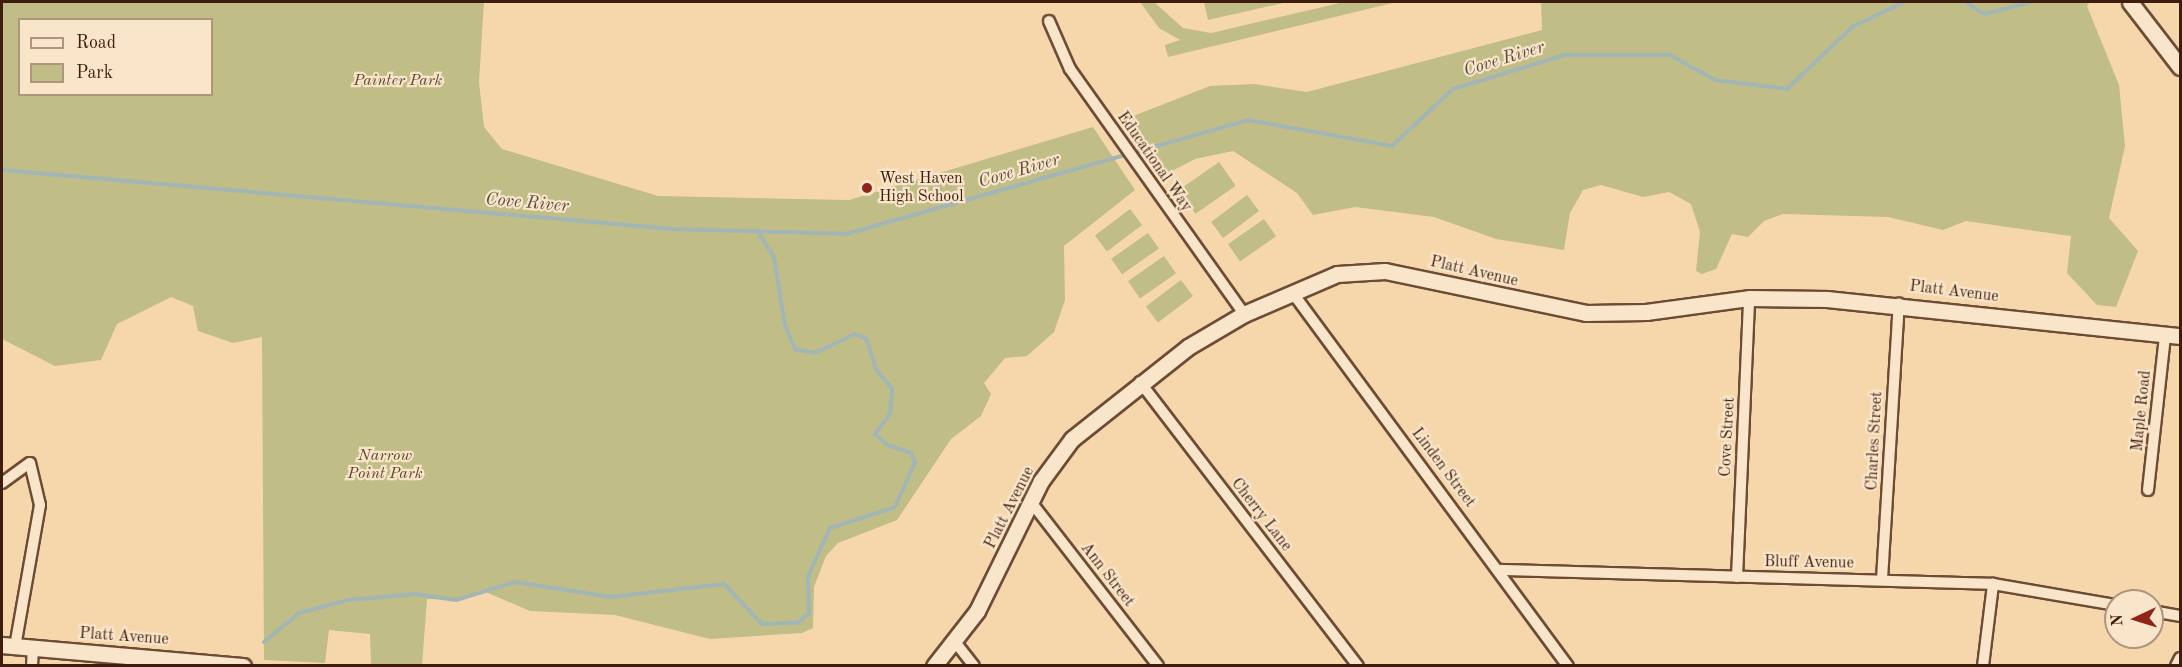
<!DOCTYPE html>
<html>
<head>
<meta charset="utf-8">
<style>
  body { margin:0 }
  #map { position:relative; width:2182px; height:667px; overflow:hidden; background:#f6d7ac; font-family:"Old Standard TT",serif }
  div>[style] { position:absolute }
  .green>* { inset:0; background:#c0bd87; transform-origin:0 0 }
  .stream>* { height:4px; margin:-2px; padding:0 2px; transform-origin:2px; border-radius:2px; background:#a3b6b6 }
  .roads { filter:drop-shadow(2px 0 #6d4c36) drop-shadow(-2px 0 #6d4c36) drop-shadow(0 2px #6d4c36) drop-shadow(0 -2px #6d4c36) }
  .street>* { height:10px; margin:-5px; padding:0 5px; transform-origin:5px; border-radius:5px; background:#f9e5c9 }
  .secondary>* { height:15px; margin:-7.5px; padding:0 7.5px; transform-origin:7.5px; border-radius:7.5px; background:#f9e5c9 }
  .dots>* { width:16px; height:16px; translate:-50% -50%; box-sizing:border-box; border:3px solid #f9e5c9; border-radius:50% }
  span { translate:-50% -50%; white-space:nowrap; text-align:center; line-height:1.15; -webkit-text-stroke:4.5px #f9e5c9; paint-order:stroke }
  .park-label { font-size:16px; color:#5f452c; font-style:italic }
  .street-label { font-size:16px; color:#3f1d0e }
  .poi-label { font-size:16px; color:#3f1d0e }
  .left { translate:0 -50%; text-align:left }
  .water-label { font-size:18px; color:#5d4b40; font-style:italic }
  .frame { position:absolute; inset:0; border:3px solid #3f1d0e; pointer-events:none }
  .legend { position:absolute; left:18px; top:18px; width:195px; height:78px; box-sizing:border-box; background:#f9e5c9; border:2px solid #af957e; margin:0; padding:8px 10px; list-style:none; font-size:18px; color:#3f1d0e }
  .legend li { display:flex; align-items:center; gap:12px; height:30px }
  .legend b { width:30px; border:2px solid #af957e }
  .north { position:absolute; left:2104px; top:589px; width:60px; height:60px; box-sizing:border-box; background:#f9e5c9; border:2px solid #af957e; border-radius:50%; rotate:266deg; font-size:16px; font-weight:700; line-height:24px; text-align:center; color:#3f1d0e }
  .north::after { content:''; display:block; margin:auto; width:21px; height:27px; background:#8f2418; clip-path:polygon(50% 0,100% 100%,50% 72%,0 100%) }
</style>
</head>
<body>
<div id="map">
  <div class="green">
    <i style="clip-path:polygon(evenodd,2px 2px,484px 2px,479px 82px,484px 127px,502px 149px,658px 196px,849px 200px,1093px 127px,1135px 190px,1064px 246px,1065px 300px,1054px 332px,1027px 356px,1005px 358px,984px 383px,991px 394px,981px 416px,951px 439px,897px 520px,838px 543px,826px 556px,814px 587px,813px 628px,802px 633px,710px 639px,615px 615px,530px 611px,481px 590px,456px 600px,427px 599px,422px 665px,371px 665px,370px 634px,329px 630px,325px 663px,264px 660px,262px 337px,233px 343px,198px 331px,193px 306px,171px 297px,117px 324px,101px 360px,55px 366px,2px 339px,2px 2px,20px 20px,212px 20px,212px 94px,20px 94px,20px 20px)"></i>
    <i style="clip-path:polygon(1140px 2px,1154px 2px,1183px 28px,1211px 33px,1344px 2px,1397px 2px,1168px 57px,1165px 45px,1180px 40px,1159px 28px)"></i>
    <i style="clip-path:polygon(1204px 2px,1288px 2px,1208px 20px)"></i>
    <i style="clip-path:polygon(1541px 2px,2090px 2px,2087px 6px,2119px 85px,2125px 146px,2109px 218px,2138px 251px,2116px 307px,2097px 305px,2067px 273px,2071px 236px,1966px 221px,1943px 230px,1888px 217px,1783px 214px,1764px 221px,1748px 237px,1732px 234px,1716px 269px,1702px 274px,1696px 271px,1700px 232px,1691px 204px,1669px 192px,1643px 197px,1601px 185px,1583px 190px,1570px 213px,1564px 250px,1496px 239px,1434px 217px,1355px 207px,1313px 215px,1297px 193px,1233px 151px,1195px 159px,1164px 175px,1123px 120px,1210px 86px,1254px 84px,1307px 92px,1542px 30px)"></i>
    <i style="left:1219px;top:162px;width:29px;height:49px;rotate:55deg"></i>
    <i style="left:1247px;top:195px;width:20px;height:45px;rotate:53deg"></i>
    <i style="left:1130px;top:209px;width:20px;height:44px;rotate:53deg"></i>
    <i style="left:1264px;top:219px;width:21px;height:44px;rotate:55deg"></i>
    <i style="left:1148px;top:233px;width:19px;height:45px;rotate:55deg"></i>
    <i style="left:1164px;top:256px;width:21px;height:44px;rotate:55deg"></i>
    <i style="left:1181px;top:280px;width:20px;height:44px;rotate:53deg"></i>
  </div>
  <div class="stream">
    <i style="left:1966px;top:2px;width:22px;rotate:34deg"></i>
    <i style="left:1984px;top:14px;width:49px;rotate:-14deg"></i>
    <i style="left:2px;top:170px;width:673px;rotate:5.03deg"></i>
    <i style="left:672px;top:229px;width:174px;rotate:1.6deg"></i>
    <i style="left:846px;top:234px;width:418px;rotate:-15.8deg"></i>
    <i style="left:1248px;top:120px;width:146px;rotate:10.2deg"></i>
    <i style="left:1392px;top:146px;width:83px;rotate:-43.1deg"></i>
    <i style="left:1453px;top:89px;width:117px;rotate:-16.9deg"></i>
    <i style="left:1565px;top:55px;width:105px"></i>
    <i style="left:1670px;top:55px;width:51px;rotate:29.1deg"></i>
    <i style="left:1715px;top:80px;width:73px;rotate:7.1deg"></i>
    <i style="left:1787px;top:89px;width:90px;rotate:-43.6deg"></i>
    <i style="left:1852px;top:27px;width:58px;rotate:-25.7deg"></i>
    <i style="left:264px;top:642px;width:45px;rotate:-39.6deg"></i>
    <i style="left:299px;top:613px;width:51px;rotate:-14.9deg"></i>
    <i style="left:348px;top:600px;width:68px;rotate:-5deg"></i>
    <i style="left:416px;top:594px;width:40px;rotate:8.5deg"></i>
    <i style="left:456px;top:600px;width:62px;rotate:-17deg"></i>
    <i style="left:515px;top:582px;width:97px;rotate:8.9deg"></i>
    <i style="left:611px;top:597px;width:114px;rotate:-6.6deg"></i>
    <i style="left:724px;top:584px;width:55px;rotate:46.5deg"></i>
    <i style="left:762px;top:624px;width:36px;rotate:-2deg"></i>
    <i style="left:798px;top:623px;width:15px;rotate:-42deg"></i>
    <i style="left:809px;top:613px;width:37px;rotate:-92deg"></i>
    <i style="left:808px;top:576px;width:53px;rotate:-65.4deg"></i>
    <i style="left:830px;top:528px;width:68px;rotate:-17.9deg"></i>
    <i style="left:895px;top:507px;width:49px;rotate:-66deg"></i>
    <i style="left:915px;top:462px;width:10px;rotate:-114deg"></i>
    <i style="left:911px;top:453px;width:24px;rotate:-161deg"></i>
    <i style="left:888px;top:445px;width:17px;rotate:-140deg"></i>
    <i style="left:875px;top:434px;width:25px;rotate:-53deg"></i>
    <i style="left:890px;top:414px;width:25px;rotate:-85deg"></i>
    <i style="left:892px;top:389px;width:26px;rotate:-129deg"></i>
    <i style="left:876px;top:369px;width:32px;rotate:-108deg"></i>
    <i style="left:866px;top:339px;width:12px;rotate:-156deg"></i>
    <i style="left:855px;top:334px;width:44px;rotate:154.6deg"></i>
    <i style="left:815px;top:353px;width:20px;rotate:-169deg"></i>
    <i style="left:795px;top:349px;width:25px;rotate:-113deg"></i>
    <i style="left:785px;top:326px;width:70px;rotate:-99.1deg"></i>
    <i style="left:774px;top:257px;width:27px;rotate:-123deg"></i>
  </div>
  <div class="roads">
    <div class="street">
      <i style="left:1049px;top:21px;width:52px;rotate:66.4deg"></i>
      <i style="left:1070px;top:69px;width:301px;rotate:54.6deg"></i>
      <i style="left:1292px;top:292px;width:465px;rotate:53.6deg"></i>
      <i style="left:1140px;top:382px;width:358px;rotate:52.5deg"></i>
      <i style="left:2px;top:483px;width:34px;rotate:-36deg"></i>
      <i style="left:30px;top:463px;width:43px;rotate:76.6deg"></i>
      <i style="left:40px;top:505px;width:144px;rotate:100deg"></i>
      <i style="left:2148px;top:490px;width:156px;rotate:-83.7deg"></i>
      <i style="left:1031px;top:502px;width:207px;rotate:52.2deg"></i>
      <i style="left:1501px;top:570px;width:492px;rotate:1.6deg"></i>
      <i style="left:1993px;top:584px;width:125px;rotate:9.7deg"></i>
      <i style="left:1737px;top:577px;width:279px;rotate:-87.5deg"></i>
      <i style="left:1882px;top:579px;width:276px;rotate:-86.5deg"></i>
      <i style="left:2152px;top:611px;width:28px;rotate:10deg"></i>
      <i style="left:956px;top:643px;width:29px;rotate:52deg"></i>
      <i style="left:32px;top:666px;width:17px;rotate:-87deg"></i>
      <i style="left:1983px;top:666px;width:83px;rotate:-83deg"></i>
      <i style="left:2176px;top:666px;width:9px;rotate:-63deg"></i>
    </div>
    <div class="secondary">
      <i style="left:2130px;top:2px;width:82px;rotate:52.4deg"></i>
      <i style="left:2px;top:645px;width:242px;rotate:5deg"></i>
      <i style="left:934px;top:666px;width:70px;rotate:-52deg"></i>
      <i style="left:977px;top:611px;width:145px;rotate:-63.8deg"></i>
      <i style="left:1041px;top:481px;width:52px;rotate:-53.6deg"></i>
      <i style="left:1072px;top:439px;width:148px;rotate:-38.4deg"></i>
      <i style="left:1188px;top:347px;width:65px;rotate:-30.5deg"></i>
      <i style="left:1244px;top:314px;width:101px;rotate:-23.3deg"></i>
      <i style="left:1337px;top:274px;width:48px;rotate:-3.6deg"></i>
      <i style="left:1385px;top:271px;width:205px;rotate:11.8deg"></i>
      <i style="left:1586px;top:313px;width:60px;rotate:-1deg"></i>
      <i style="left:1646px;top:312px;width:104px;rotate:-7.7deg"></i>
      <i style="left:1749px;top:298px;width:78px;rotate:0.7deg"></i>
      <i style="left:1827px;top:299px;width:355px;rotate:6deg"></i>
    </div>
  </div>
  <div class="dots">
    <i style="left:867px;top:188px;background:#8f2418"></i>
  </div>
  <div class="park-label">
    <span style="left:398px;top:81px">Painter Park</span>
    <span style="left:385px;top:465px">Narrow<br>Point Park</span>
  </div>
  <div class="street-label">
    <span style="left:1154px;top:162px;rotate:55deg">Educational Way</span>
    <span style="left:1474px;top:272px;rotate:13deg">Platt Avenue</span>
    <span style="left:1954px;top:292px;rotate:7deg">Platt Avenue</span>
    <span style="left:2142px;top:411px;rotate:-84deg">Maple Road</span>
    <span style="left:1728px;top:437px;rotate:-87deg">Cove Street</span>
    <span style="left:1875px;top:441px;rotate:-87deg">Charles Street</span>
    <span style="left:1443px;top:468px;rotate:53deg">Linden Street</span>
    <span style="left:1010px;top:508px;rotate:-63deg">Platt Avenue</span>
    <span style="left:1261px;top:515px;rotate:52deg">Cherry Lane</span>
    <span style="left:1809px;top:563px;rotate:1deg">Bluff Avenue</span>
    <span style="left:1107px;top:575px;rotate:52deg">Ann Street</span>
    <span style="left:124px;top:637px;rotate:4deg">Platt Avenue</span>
  </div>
  <div class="poi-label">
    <span class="left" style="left:879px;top:188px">West Haven<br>High School</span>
  </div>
  <div class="water-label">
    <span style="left:1504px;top:59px;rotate:-17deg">Cove River</span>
    <span style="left:1019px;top:171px;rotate:-16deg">Cove River</span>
    <span style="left:527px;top:203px;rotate:5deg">Cove River</span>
  </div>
  <div class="frame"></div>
  <ul class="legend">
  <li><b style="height:8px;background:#f9e5c9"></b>Road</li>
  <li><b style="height:16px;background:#c0bd87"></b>Park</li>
  </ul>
  <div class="north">N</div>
</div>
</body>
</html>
